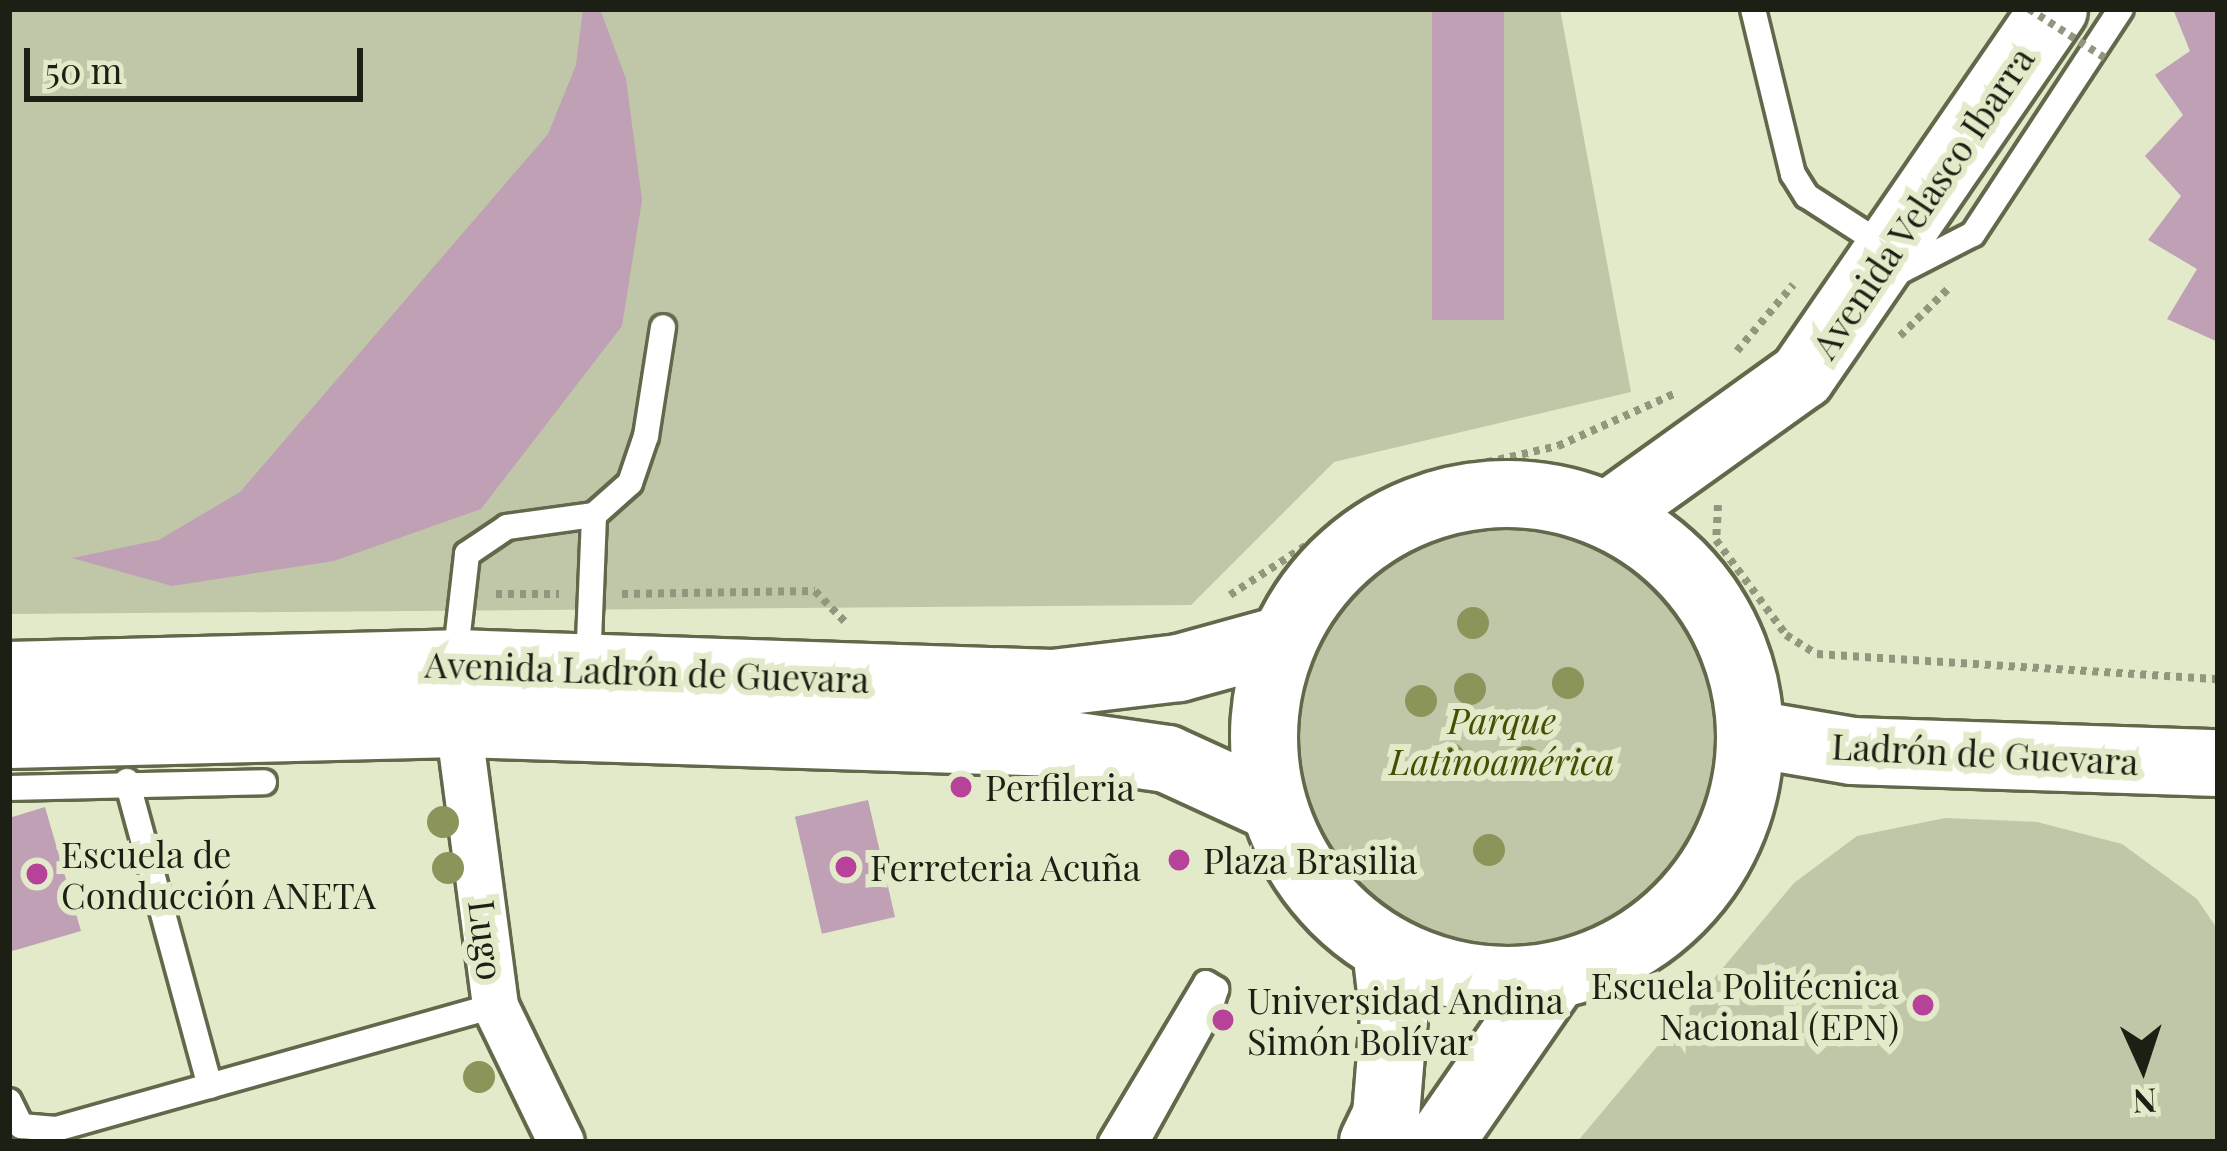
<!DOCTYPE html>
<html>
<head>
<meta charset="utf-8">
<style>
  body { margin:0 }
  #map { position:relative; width:2227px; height:1151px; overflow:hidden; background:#e2eac9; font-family:"Playfair Display",serif }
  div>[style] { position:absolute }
  .green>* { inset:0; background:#bfc7a8 }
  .round { border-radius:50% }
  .building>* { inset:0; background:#bfa0b4; transform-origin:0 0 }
  .path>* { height:8px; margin-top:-4px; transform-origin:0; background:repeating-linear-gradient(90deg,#91977e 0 6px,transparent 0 12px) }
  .roads { filter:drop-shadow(3px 0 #62694b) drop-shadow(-3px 0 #62694b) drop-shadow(0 3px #62694b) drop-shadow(0 -3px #62694b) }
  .lane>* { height:24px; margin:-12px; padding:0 12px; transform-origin:12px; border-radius:12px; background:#fff }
  .street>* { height:45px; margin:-22.5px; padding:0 22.5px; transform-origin:22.5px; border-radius:22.5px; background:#fff }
  .secondary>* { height:66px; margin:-33px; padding:0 33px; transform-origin:33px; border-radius:33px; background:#fff }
  .primary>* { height:66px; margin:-33px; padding:0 33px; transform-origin:33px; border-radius:33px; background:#fff }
  .primary>.ring { margin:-33px; padding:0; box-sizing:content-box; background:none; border:66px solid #fff; border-radius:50% }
  .path-bridge>* { height:8px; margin-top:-4px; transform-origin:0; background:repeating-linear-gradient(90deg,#91977e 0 6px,transparent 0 12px) }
  .trees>* { width:32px; height:32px; margin:-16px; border-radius:50%; background:#8b955a }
  .dots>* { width:33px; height:33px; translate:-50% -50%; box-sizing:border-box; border:6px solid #e2eac9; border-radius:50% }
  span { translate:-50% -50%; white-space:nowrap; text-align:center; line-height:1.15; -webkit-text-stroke:12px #e2eac9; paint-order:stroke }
  .street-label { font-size:36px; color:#1c1f13 }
  .park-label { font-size:36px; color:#444f00; font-style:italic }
  .poi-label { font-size:36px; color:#1c1f13 }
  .left { translate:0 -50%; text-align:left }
  .right { translate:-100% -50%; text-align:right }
  .frame { position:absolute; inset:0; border:12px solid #1c1f13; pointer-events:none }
  .north { position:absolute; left:2083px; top:1007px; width:120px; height:120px; -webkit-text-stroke:9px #e2eac9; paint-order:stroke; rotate:177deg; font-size:33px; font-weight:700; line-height:48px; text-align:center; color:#1c1f13 }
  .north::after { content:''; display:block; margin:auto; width:42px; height:54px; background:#1c1f13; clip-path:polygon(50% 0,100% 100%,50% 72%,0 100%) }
  .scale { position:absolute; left:24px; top:48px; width:339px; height:54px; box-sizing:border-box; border:6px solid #1c1f13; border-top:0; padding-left:15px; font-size:36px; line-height:42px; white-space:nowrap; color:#1c1f13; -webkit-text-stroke:9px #e2eac9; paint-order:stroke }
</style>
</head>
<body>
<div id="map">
  <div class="green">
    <i style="clip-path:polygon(9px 9px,1560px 9px,1631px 392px,1334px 462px,1191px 605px,9px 614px)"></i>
    <i class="round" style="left:1284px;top:521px;width:436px;height:436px"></i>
    <i style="clip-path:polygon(1945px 818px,2037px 822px,2122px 844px,2197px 899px,2218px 930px,2218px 1142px,1577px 1142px,1794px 883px,1857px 836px)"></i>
  </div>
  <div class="building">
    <i style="clip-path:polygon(583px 9px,600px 9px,626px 79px,642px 200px,622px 326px,481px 509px,334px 561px,172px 586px,72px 558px,159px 540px,240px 492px,548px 134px,576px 65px)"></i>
    <i style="left:1432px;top:9px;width:72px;height:311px"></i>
    <i style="clip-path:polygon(2173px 9px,2218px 9px,2218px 342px,2167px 319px,2197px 269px,2148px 240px,2181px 196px,2145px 156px,2183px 115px,2155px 75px,2190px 51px)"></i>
    <i style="left:868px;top:800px;width:120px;height:75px;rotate:77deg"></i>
    <i style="clip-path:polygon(45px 807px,81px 931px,9px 952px,9px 818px)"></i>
  </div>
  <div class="path">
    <i style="left:1900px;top:336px;width:69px;rotate:-44.4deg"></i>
    <i style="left:1737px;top:351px;width:87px;rotate:-49.7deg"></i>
    <i style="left:1718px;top:505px;width:35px;rotate:93deg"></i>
    <i style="left:1716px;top:540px;width:118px;rotate:53.6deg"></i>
    <i style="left:1786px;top:635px;width:36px;rotate:32deg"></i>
    <i style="left:1817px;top:654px;width:402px;rotate:3.6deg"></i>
    <i style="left:496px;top:594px;width:63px"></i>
    <i style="left:622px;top:594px;width:193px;rotate:-0.9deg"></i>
    <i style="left:815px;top:591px;width:45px;rotate:45.9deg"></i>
    <i style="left:1230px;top:595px;width:209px;rotate:-33.1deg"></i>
    <i style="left:1405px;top:481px;width:157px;rotate:-12.9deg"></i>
    <i style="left:1558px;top:446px;width:129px;rotate:-24.2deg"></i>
  </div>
  <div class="roads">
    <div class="lane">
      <i style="left:1753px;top:9px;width:170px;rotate:76.4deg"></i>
      <i style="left:1793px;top:174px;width:26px;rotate:58deg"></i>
      <i style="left:1807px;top:196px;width:98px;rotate:32.9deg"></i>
      <i style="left:1889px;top:277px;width:94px;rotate:-27.1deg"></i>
      <i style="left:1973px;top:234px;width:269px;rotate:-56.7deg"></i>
      <i style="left:455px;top:660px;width:107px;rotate:-83.5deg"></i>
      <i style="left:467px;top:554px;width:48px;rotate:-34deg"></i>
      <i style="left:507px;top:527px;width:88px;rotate:-7.9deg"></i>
      <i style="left:594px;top:515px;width:48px;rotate:-41.6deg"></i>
      <i style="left:630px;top:483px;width:50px;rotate:-71.2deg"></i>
      <i style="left:646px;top:436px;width:110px;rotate:-81.1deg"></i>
      <i style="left:588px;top:666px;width:151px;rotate:-87.7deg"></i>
      <i style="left:127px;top:781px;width:316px;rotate:74.8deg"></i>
      <i style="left:9px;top:788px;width:255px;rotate:-1.3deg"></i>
      <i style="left:9px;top:1101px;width:28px;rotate:64deg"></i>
      <i style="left:21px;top:1126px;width:35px;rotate:5deg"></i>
      <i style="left:56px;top:1129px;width:456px;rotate:-15.7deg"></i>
      <i style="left:1111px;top:1142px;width:185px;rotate:-59.1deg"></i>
      <i style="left:1206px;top:983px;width:12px;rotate:31deg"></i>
      <i style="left:1216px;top:989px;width:24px;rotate:107deg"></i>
      <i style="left:1209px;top:1012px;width:149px;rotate:119deg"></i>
    </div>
    <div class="street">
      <i style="left:458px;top:724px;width:284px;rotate:82.5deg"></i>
      <i style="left:495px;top:1006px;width:151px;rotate:64.1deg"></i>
    </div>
    <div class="secondary">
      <i style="left:9px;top:675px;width:446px;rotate:-1.5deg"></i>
      <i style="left:455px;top:663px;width:598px;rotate:1.92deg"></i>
      <i style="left:1053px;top:683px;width:127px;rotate:-6.8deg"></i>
      <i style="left:1179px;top:668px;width:106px;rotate:-15.4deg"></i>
      <i style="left:9px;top:735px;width:449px;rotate:-1.4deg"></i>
      <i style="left:458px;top:724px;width:598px;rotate:1.82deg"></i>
      <i style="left:1056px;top:743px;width:112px;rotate:8.2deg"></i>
      <i style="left:1167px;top:759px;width:115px;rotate:24.6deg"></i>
      <i style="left:1373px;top:1142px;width:30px;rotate:-64deg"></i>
      <i style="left:1386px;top:1115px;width:97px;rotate:-85.3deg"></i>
      <i style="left:1394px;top:1018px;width:69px;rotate:-96.6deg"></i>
      <i style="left:1440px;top:1142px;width:202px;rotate:-55.3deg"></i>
    </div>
    <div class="primary">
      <i class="ring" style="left:1264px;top:494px;width:420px;height:420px"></i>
      <i style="left:1609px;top:514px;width:237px;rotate:-35.6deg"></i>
      <i style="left:1802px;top:376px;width:445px;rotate:-55.5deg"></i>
      <i style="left:1753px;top:734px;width:100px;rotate:9.7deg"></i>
      <i style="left:1852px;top:751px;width:366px;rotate:1.9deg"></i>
    </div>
  </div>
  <div class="path-bridge">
    <i style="left:2029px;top:9px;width:90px;rotate:32.8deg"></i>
  </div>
  <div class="trees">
    <i style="left:1473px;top:623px"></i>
    <i style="left:1568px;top:683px"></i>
    <i style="left:1470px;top:689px"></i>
    <i style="left:1421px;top:701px"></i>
    <i style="left:1449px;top:758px"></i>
    <i style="left:1526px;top:762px"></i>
    <i style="left:443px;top:822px"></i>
    <i style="left:1489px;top:850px"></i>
    <i style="left:448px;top:868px"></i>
    <i style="left:479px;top:1077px"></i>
  </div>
  <div class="dots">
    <i style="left:961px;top:787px;background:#b74299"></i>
    <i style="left:1179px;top:860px;background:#b74299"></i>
    <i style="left:846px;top:867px;background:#b74299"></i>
    <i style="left:37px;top:874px;background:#b74299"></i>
    <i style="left:1923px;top:1005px;background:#b74299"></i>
    <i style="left:1223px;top:1020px;background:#b74299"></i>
  </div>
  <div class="street-label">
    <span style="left:1922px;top:202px;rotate:-56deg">Avenida Velasco Ibarra</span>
    <span style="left:647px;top:671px;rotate:2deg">Avenida Ladrón de Guevara</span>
    <span style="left:1985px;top:753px;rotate:3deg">Ladrón de Guevara</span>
    <span style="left:487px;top:940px;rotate:83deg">Lugo</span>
  </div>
  <div class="park-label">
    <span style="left:1502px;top:740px">Parque<br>Latinoamérica</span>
  </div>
  <div class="poi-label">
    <span class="left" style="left:985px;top:787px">Perfileria</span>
    <span class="left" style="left:61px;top:874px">Escuela de<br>Conducción ANETA</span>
    <span class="left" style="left:1203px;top:860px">Plaza Brasilia</span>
    <span class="left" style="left:870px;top:867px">Ferreteria Acuña</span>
    <span class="right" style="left:1899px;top:1005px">Escuela Politécnica<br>Nacional (EPN)</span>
    <span class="left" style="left:1247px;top:1020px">Universidad Andina<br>Simón Bolívar</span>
  </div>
  <div class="frame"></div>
  <div class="north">N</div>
  <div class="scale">50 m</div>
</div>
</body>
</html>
